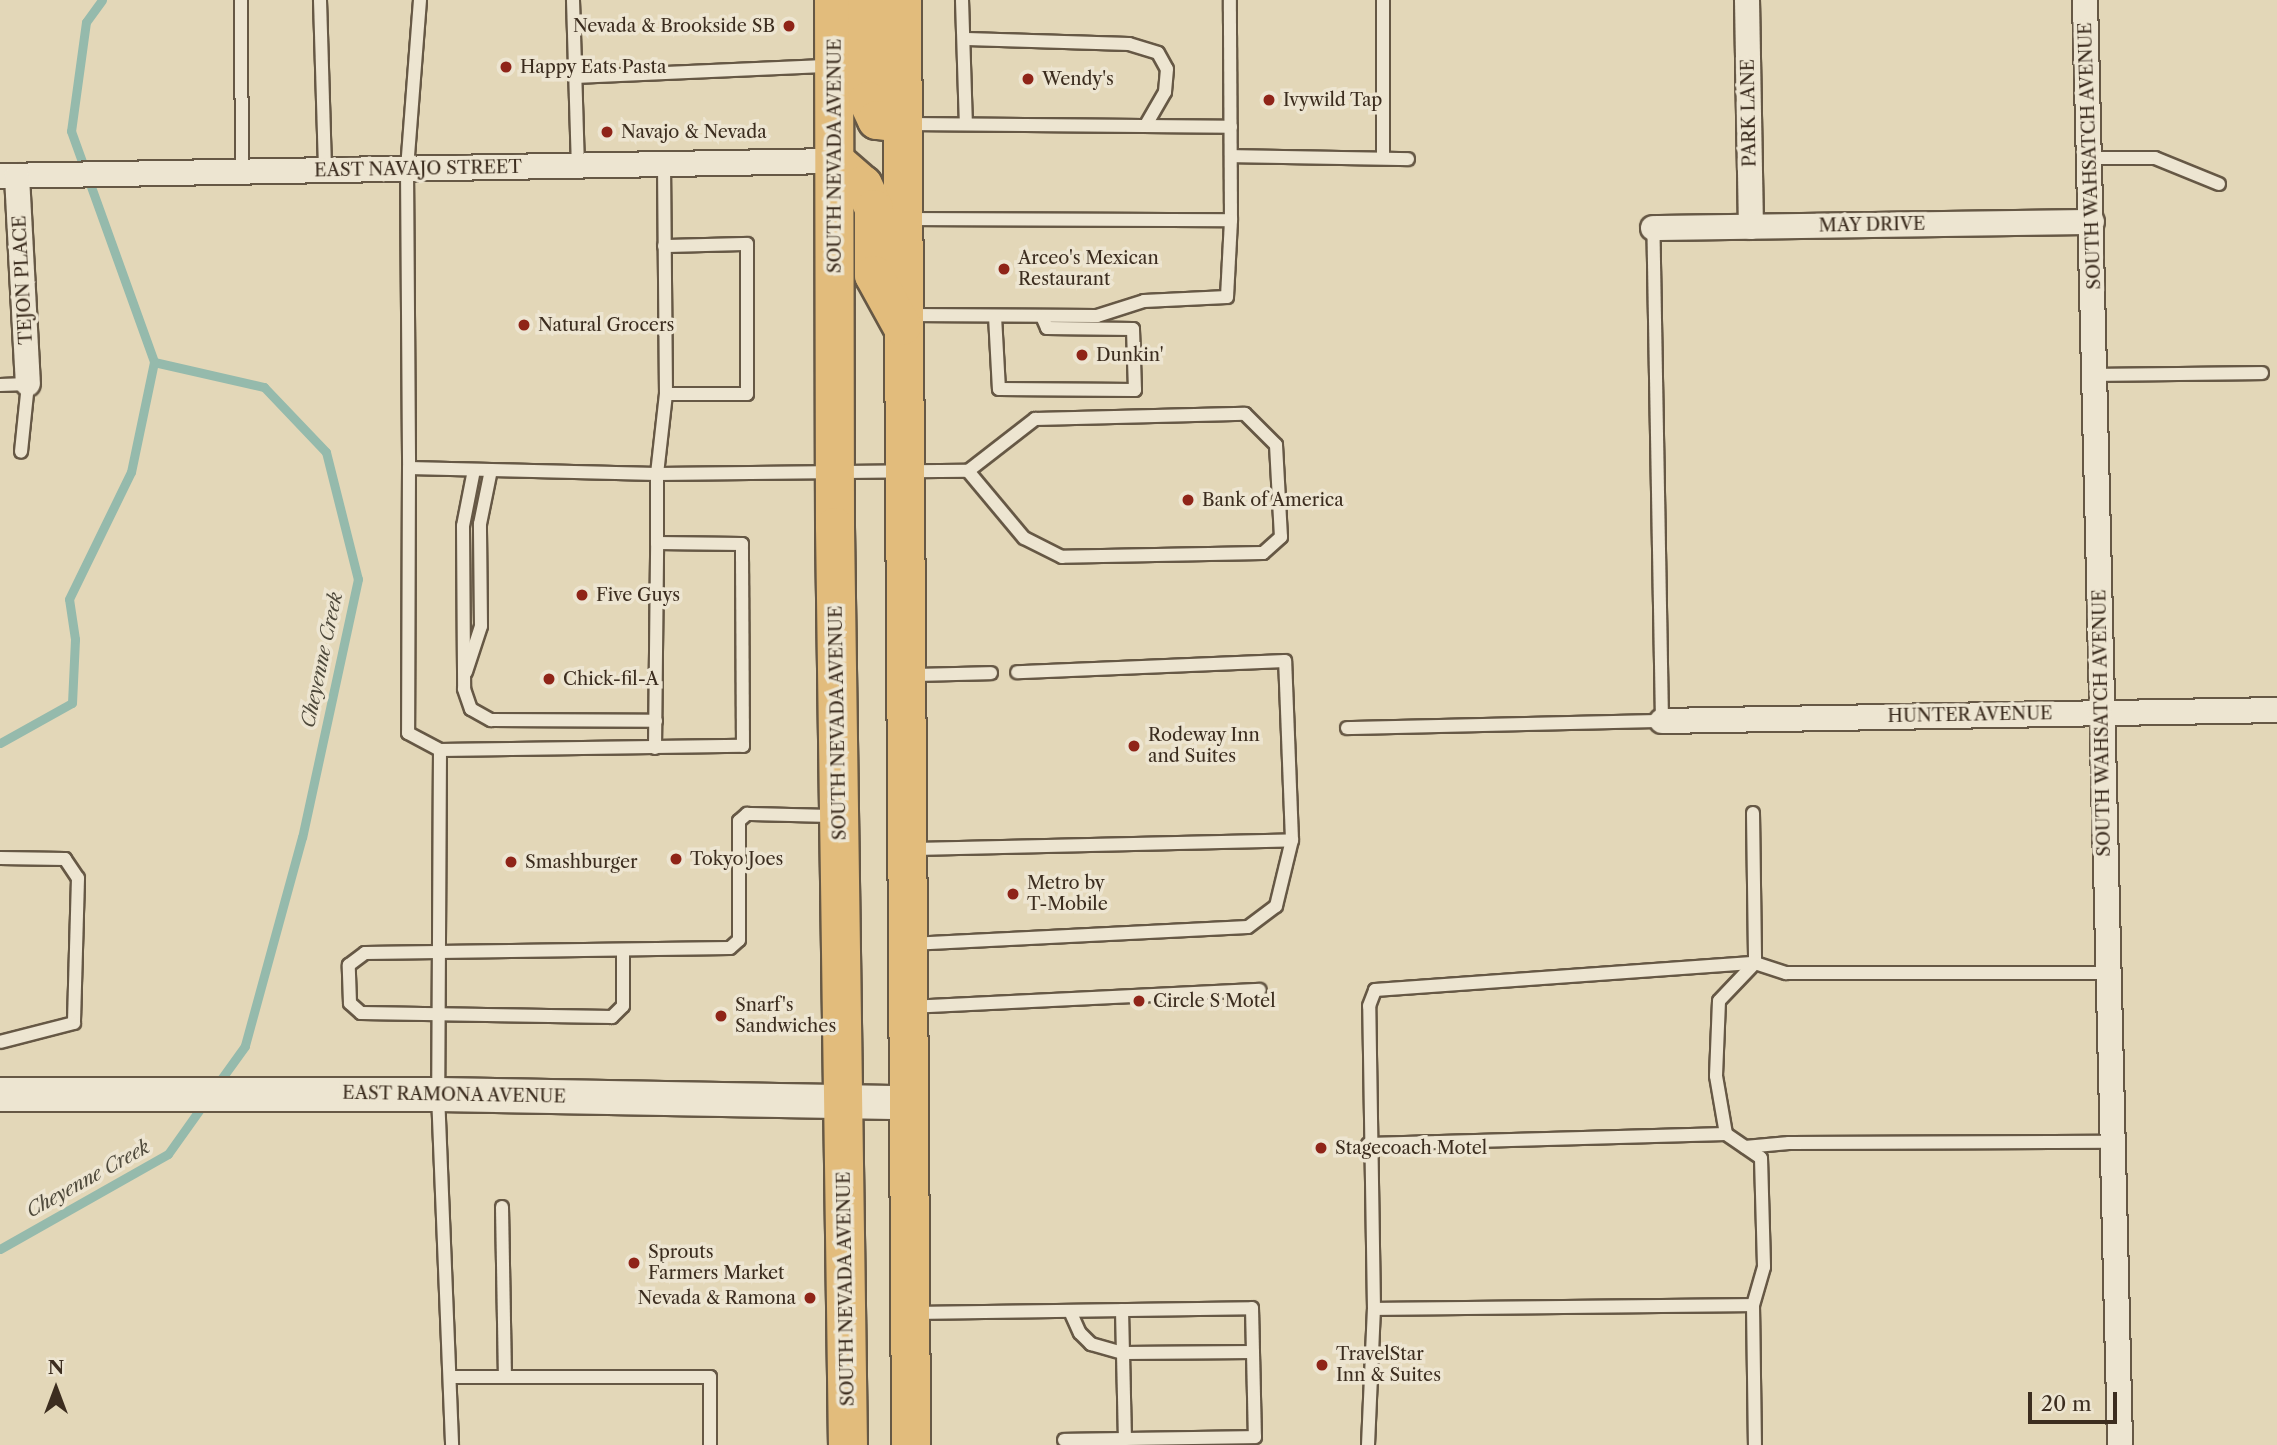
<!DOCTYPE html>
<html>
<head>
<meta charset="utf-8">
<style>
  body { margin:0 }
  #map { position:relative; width:2277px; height:1445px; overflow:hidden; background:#e3d7b8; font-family:"Libre Caslon Text",serif }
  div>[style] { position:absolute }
  .stream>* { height:9px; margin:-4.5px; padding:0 4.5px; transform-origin:4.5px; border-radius:4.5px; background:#95baac }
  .roads { filter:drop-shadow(2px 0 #665845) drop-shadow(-2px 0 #665845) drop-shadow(0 2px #665845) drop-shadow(0 -2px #665845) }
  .lane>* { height:12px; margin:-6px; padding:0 6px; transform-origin:6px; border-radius:6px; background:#ede5d1 }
  .street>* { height:24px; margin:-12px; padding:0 12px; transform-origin:12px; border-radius:12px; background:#ede5d1 }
  .secondary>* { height:33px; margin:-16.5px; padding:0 16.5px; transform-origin:16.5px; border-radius:16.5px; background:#ede5d1 }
  .highway>* { height:38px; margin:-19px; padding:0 19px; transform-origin:19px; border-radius:19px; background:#e2bc7c }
  .dots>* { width:19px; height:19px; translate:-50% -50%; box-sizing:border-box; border:4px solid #ede5d1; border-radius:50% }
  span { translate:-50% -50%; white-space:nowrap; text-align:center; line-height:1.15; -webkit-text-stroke:7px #ede5d1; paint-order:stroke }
  .poi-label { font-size:18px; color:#3c2d1f }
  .right { translate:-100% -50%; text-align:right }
  .left { translate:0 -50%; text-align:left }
  .street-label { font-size:18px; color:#3c2d1f }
  .water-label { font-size:19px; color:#4e493b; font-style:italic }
  .north { position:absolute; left:21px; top:1354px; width:70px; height:70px; -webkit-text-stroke:5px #ede5d1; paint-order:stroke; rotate:0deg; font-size:19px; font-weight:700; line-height:28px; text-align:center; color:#3c2d1f }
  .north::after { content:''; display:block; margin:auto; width:24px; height:32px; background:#3c2d1f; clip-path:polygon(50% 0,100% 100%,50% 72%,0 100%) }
  .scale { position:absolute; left:2028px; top:1392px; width:89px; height:32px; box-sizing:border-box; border:4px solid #3c2d1f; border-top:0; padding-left:9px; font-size:21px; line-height:24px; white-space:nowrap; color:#3c2d1f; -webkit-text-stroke:5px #ede5d1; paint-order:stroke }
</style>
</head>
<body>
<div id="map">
  <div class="stream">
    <i style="left:102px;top:0;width:27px;rotate:126deg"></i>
    <i style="left:86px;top:22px;width:110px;rotate:97.8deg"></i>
    <i style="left:71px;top:131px;width:245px;rotate:70.2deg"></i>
    <i style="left:154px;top:362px;width:113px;rotate:12.8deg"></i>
    <i style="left:264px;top:387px;width:90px;rotate:46.4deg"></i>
    <i style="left:326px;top:452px;width:131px;rotate:75.9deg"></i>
    <i style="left:358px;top:579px;width:264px;rotate:102.2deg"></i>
    <i style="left:302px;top:837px;width:217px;rotate:105.3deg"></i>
    <i style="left:245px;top:1046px;width:48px;rotate:125.7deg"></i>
    <i style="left:0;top:743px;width:82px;rotate:-29.1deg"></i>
    <i style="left:72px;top:703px;width:64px;rotate:-87.3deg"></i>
    <i style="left:75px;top:639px;width:40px;rotate:-98.5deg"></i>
    <i style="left:69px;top:599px;width:141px;rotate:-64deg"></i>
    <i style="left:131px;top:472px;width:112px;rotate:-78.2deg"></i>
    <i style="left:0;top:1249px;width:193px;rotate:-29.5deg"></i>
    <i style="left:168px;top:1154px;width:64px;rotate:-54.6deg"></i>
  </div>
  <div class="roads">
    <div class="lane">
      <i style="left:241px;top:0;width:172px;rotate:89.7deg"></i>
      <i style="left:320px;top:0;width:171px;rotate:88.3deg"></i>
      <i style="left:420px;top:0;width:169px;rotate:94.4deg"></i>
      <i style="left:407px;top:169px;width:299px;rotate:89.6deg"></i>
      <i style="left:409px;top:468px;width:248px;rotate:1.4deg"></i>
      <i style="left:657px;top:474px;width:311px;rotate:-0.6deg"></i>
      <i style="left:968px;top:471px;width:85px;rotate:-37.8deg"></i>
      <i style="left:1035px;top:419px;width:210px;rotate:-1.4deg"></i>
      <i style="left:1245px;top:414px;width:44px;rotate:45deg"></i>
      <i style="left:1276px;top:445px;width:92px;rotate:86.9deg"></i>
      <i style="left:1281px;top:537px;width:24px;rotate:138deg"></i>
      <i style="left:1263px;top:553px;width:201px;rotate:178.9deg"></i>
      <i style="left:1062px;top:557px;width:42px;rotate:-153.4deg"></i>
      <i style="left:1024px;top:538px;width:87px;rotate:-129.9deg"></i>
      <i style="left:573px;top:0;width:166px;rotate:88.3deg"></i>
      <i style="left:962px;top:0;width:124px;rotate:88.2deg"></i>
      <i style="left:967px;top:39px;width:162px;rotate:1.8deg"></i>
      <i style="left:1129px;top:44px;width:30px;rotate:17deg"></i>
      <i style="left:1158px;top:53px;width:18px;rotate:61deg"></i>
      <i style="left:1167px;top:69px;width:23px;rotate:95deg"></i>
      <i style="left:1165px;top:92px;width:39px;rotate:120deg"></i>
      <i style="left:575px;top:77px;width:255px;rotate:-2.5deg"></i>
      <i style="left:907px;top:124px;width:324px;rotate:0.5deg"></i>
      <i style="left:1231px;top:156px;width:177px;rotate:1deg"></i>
      <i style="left:1383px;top:158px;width:158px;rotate:-90deg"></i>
      <i style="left:2090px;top:158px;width:65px"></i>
      <i style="left:2155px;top:158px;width:69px;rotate:22.1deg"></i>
      <i style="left:908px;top:219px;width:323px;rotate:0.2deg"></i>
      <i style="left:1231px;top:220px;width:220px;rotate:-90.3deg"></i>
      <i style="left:664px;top:246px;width:83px;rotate:-1.4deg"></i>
      <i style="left:747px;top:244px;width:150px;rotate:90deg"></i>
      <i style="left:747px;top:394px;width:81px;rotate:180deg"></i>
      <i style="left:908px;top:315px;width:189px;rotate:0.3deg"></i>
      <i style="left:1097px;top:316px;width:49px;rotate:-17.7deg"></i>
      <i style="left:1144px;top:301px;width:83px;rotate:-2.8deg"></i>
      <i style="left:1227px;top:297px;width:77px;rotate:-87deg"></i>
      <i style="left:995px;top:316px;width:73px;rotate:86.9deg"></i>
      <i style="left:999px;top:389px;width:136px;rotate:0.4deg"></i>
      <i style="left:1135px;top:390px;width:61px;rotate:-91.9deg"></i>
      <i style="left:1133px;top:329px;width:86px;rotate:-179.3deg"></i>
      <i style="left:1047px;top:328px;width:13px;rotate:-113deg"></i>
      <i style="left:2095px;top:375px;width:167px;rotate:-0.7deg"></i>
      <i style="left:0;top:385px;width:28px;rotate:-2deg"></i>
      <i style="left:28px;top:384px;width:68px;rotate:95.9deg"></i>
      <i style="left:409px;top:468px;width:265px;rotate:90.2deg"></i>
      <i style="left:408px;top:733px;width:36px;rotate:28deg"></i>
      <i style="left:440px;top:750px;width:303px;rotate:-0.8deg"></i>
      <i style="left:743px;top:746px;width:202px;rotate:-90.3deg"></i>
      <i style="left:742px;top:544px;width:85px;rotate:-179.3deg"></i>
      <i style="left:657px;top:543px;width:69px;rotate:-90deg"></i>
      <i style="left:657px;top:474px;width:81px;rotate:-83.6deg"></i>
      <i style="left:666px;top:394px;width:230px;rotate:-90.5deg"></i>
      <i style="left:474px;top:470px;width:57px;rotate:101.1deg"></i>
      <i style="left:463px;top:526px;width:163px;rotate:89.6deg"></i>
      <i style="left:464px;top:689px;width:21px;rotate:71deg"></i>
      <i style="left:471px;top:709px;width:23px;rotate:29deg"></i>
      <i style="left:491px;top:720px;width:165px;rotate:0.3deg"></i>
      <i style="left:466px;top:672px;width:48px;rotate:-71.9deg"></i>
      <i style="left:481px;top:626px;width:102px;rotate:-90.6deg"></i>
      <i style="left:480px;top:524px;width:55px;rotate:-78.5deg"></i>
      <i style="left:911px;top:675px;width:80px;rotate:-1.4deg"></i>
      <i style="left:1347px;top:728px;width:315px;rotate:-1.3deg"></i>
      <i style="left:1662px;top:721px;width:493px;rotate:-91deg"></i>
      <i style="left:655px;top:748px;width:205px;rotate:-89.4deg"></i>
      <i style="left:440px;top:750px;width:344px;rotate:90.3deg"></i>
      <i style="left:438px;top:1094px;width:351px;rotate:87.7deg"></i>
      <i style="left:1753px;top:813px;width:150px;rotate:89.2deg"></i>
      <i style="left:1755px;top:963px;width:52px;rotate:133.5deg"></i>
      <i style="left:1719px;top:1001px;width:75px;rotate:92.3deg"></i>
      <i style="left:1716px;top:1076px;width:59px;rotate:80.2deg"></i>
      <i style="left:1726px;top:1134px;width:42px;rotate:34.4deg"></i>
      <i style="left:1761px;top:1158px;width:109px;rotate:88.4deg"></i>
      <i style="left:1764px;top:1267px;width:40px;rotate:106deg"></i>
      <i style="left:1753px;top:1305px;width:140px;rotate:89.2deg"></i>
      <i style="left:910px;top:849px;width:382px;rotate:-1.3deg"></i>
      <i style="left:1292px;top:840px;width:179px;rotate:-92.2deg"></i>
      <i style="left:1285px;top:661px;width:268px;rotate:177.6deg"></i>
      <i style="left:0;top:858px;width:65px;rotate:0.9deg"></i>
      <i style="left:65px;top:859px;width:23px;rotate:56deg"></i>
      <i style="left:78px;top:878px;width:145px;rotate:91.6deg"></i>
      <i style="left:74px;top:1023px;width:76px;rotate:165.6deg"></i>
      <i style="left:910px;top:944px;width:338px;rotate:-2.9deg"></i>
      <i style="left:1248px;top:927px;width:35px;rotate:-37deg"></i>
      <i style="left:1276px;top:906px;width:68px;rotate:-76.4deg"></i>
      <i style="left:623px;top:950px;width:56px;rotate:90deg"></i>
      <i style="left:623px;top:1006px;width:16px;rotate:135deg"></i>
      <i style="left:612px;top:1017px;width:251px;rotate:-179.1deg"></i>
      <i style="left:361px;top:1013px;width:15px;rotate:-138deg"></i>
      <i style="left:350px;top:1003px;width:38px;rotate:-92deg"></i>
      <i style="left:349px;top:965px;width:20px;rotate:-37deg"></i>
      <i style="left:365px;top:953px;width:365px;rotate:-0.8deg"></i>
      <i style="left:730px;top:948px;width:12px;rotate:-42deg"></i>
      <i style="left:739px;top:940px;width:119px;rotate:-90deg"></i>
      <i style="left:739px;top:821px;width:11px;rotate:-41deg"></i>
      <i style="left:747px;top:814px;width:88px;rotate:1.3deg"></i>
      <i style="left:910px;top:1007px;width:350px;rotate:-2.8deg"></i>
      <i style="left:1368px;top:1144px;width:358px;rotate:-1.6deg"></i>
      <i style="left:1745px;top:1147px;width:44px;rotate:-5.2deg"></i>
      <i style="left:1789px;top:1143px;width:323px;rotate:-0.2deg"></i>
      <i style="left:502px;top:1207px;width:170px;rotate:89deg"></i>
      <i style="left:1374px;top:1309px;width:379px;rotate:-0.6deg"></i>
      <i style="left:1122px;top:1310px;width:43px;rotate:88.7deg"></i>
      <i style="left:1123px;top:1353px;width:130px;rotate:-0.4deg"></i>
      <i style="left:1070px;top:1311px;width:24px;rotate:66deg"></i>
      <i style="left:1080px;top:1333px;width:16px;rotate:45deg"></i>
      <i style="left:1091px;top:1344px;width:33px;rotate:16deg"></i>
      <i style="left:1123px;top:1353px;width:86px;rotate:88.7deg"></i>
      <i style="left:913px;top:1313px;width:339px;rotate:-0.8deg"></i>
      <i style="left:1252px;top:1308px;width:129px;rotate:88.7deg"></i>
      <i style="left:1255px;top:1437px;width:191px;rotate:179.1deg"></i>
      <i style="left:451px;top:1377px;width:259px"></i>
      <i style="left:710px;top:1377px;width:68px;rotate:90deg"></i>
      <i style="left:1368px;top:1445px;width:136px;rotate:-87.5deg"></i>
      <i style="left:1374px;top:1309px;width:303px;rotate:-90.9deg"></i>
      <i style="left:1369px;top:1006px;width:17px;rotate:-69deg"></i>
      <i style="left:1375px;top:990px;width:381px;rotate:-4.1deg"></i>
      <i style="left:1755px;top:963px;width:33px;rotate:18deg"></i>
      <i style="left:1786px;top:973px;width:322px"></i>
    </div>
    <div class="street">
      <i style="left:1747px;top:0;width:227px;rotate:89deg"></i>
      <i style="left:2085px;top:0;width:1445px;rotate:88.61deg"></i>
      <i style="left:0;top:176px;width:835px;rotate:-1.03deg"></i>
      <i style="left:17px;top:176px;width:208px;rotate:87deg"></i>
      <i style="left:1653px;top:228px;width:439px;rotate:-0.8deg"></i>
      <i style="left:1662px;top:721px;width:615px;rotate:-1.02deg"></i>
    </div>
    <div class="secondary">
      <i style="left:0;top:1094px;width:438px"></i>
      <i style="left:438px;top:1094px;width:469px;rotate:1deg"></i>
    </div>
    <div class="highway">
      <i style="left:834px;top:0;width:527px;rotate:89.89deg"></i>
      <i style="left:835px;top:527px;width:918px;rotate:89.19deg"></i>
      <i style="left:867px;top:0;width:101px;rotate:89.4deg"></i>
      <i style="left:868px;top:101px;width:21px;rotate:65deg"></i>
      <i style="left:877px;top:120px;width:26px;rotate:7deg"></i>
      <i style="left:902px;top:0;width:1445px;rotate:89.64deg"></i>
      <i style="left:835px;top:161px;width:37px;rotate:41deg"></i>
      <i style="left:863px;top:185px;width:26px;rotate:65deg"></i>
      <i style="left:874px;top:209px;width:66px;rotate:90deg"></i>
      <i style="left:874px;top:275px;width:58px;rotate:61.2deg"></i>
    </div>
  </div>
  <div class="dots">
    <i style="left:789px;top:26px;background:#8f2418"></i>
    <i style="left:506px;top:67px;background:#8f2418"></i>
    <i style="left:1028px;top:79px;background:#8f2418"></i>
    <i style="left:1269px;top:100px;background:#8f2418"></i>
    <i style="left:607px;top:132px;background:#8f2418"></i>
    <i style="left:1004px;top:269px;background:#8f2418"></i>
    <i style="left:524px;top:325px;background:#8f2418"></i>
    <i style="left:1082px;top:355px;background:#8f2418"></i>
    <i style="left:1188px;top:500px;background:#8f2418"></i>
    <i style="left:582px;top:595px;background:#8f2418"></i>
    <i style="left:549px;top:679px;background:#8f2418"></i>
    <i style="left:1134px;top:746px;background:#8f2418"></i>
    <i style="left:676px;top:859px;background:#8f2418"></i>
    <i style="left:511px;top:862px;background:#8f2418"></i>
    <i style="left:1013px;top:894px;background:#8f2418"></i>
    <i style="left:1139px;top:1001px;background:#8f2418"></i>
    <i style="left:721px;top:1016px;background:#8f2418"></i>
    <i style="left:1321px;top:1148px;background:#8f2418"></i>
    <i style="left:634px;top:1263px;background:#8f2418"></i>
    <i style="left:810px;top:1298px;background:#8f2418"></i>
    <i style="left:1322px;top:1365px;background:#8f2418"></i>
  </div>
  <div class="poi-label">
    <span class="right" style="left:775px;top:26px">Nevada &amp; Brookside SB</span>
    <span class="left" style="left:520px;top:67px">Happy Eats Pasta</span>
    <span class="left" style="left:1042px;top:79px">Wendy's</span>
    <span class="left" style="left:1283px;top:100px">Ivywild Tap</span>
    <span class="left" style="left:621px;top:132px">Navajo &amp; Nevada</span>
    <span class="left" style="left:1018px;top:269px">Arceo's Mexican<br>Restaurant</span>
    <span class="left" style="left:538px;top:325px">Natural Grocers</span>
    <span class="left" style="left:1096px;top:355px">Dunkin'</span>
    <span class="left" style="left:1202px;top:500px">Bank of America</span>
    <span class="left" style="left:596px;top:595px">Five Guys</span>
    <span class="left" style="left:563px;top:679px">Chick-fil-A</span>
    <span class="left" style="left:1148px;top:746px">Rodeway Inn<br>and Suites</span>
    <span class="left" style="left:690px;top:859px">Tokyo Joes</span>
    <span class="left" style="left:525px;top:862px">Smashburger</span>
    <span class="left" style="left:1027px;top:894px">Metro by<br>T-Mobile</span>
    <span class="left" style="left:1153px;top:1001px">Circle S Motel</span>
    <span class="left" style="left:735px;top:1016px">Snarf's<br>Sandwiches</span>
    <span class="left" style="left:1335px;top:1148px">Stagecoach Motel</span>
    <span class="left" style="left:648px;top:1263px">Sprouts<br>Farmers Market</span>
    <span class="right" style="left:796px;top:1298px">Nevada &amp; Ramona</span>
    <span class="left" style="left:1336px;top:1365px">TravelStar<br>Inn &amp; Suites</span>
  </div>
  <div class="street-label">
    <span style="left:1749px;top:113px;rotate:-91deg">PARK LANE</span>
    <span style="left:835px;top:156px;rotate:-90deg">SOUTH NEVADA AVENUE</span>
    <span style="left:2090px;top:156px;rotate:-92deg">SOUTH WAHSATCH AVENUE</span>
    <span style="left:418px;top:169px;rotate:-1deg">EAST NAVAJO STREET</span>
    <span style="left:1872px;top:225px;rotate:-1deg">MAY DRIVE</span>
    <span style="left:23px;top:280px;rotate:-93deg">TEJON PLACE</span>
    <span style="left:1970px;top:715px;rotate:-1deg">HUNTER AVENUE</span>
    <span style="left:838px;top:723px;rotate:-91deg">SOUTH NEVADA AVENUE</span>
    <span style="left:2102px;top:723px;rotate:-91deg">SOUTH WAHSATCH AVENUE</span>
    <span style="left:454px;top:1095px;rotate:1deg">EAST RAMONA AVENUE</span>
    <span style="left:846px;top:1289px;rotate:-91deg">SOUTH NEVADA AVENUE</span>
  </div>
  <div class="water-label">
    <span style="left:322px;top:660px;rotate:-78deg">Cheyenne Creek</span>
    <span style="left:88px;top:1179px;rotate:-29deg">Cheyenne Creek</span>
  </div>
  <div class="north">N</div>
  <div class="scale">20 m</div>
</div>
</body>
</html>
